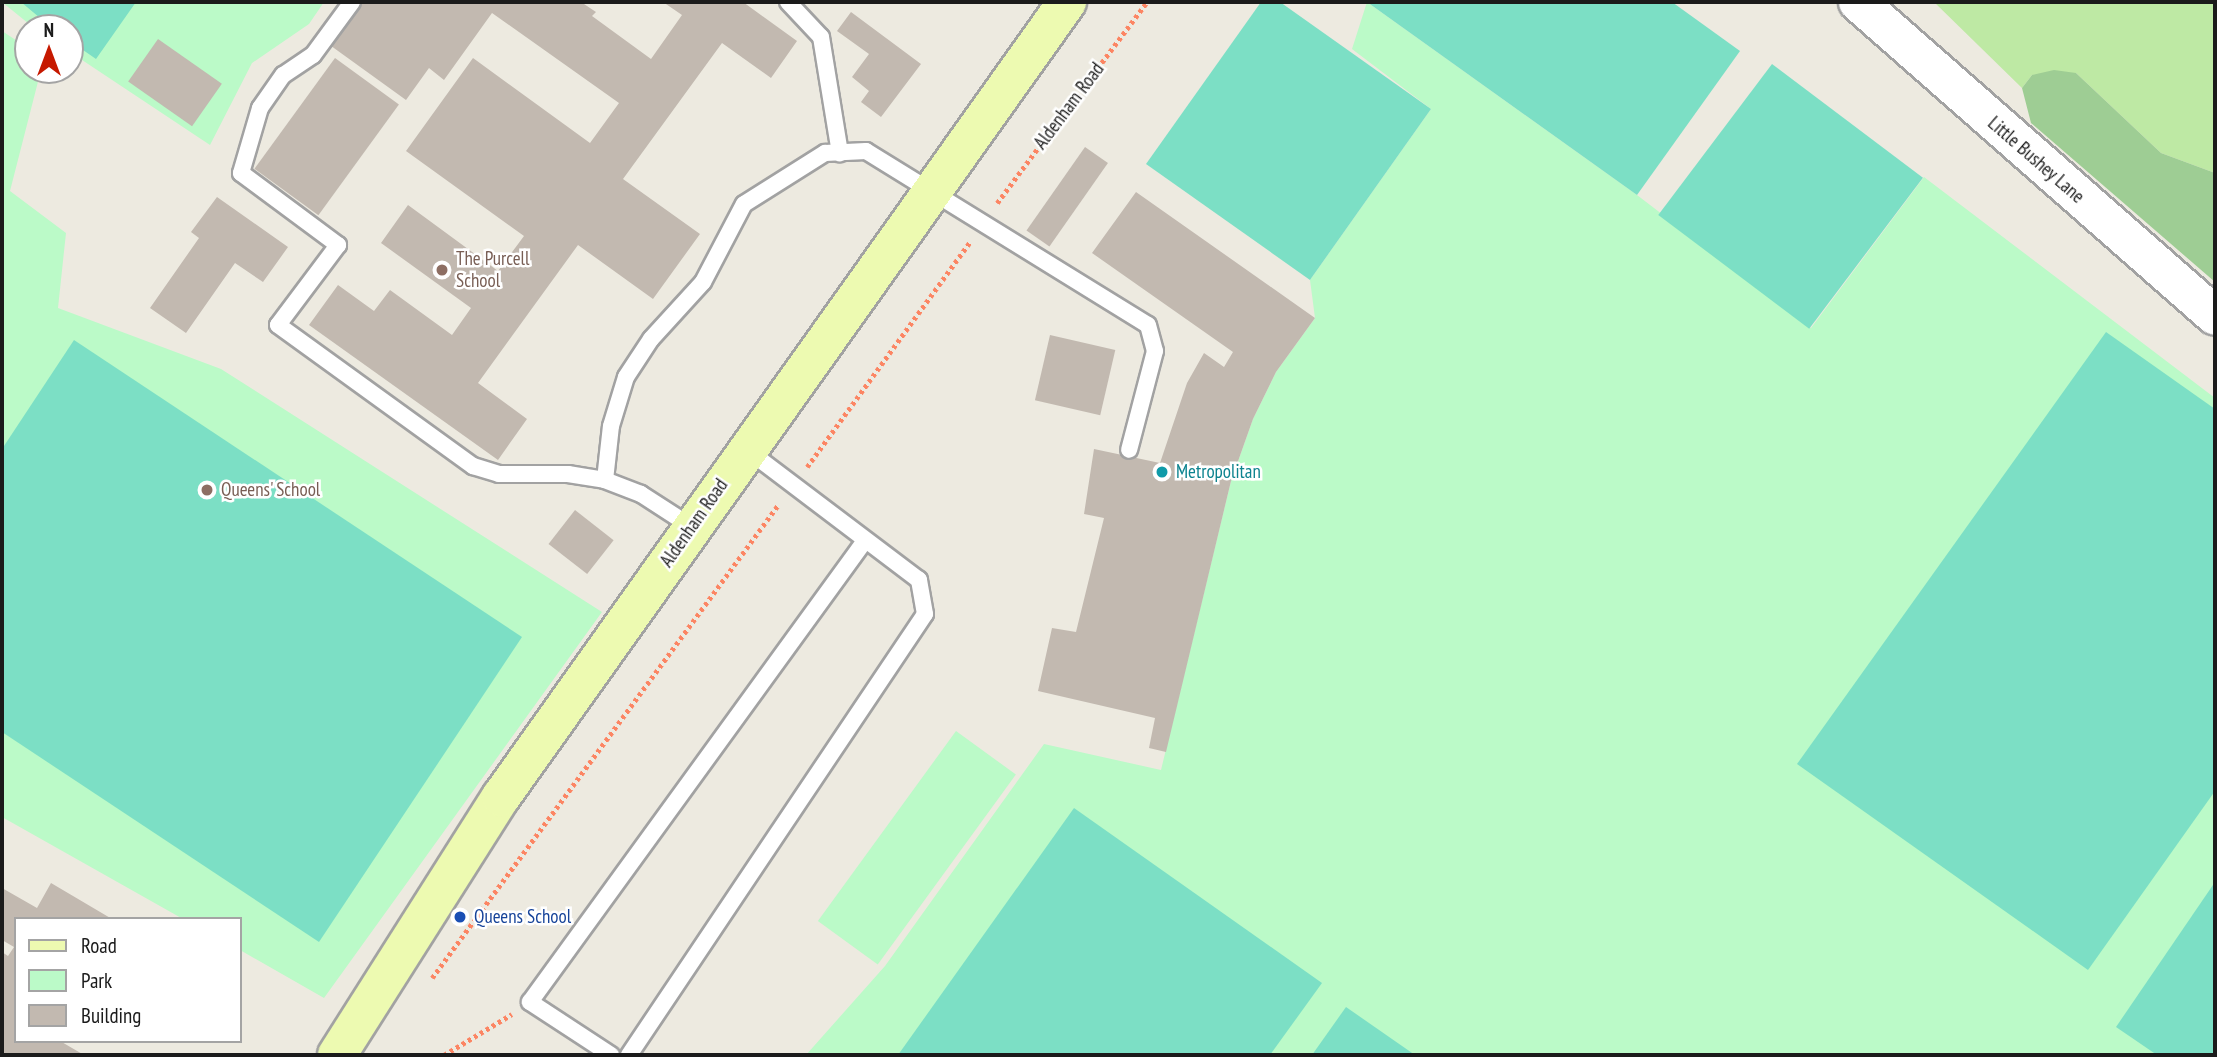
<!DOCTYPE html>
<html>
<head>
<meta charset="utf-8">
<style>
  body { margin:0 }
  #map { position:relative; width:2217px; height:1057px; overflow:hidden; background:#edeae0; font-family:"PT Sans Narrow",sans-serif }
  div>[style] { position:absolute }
  .grass>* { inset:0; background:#bee9a4 }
  .forest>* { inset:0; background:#9ecd94 }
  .park>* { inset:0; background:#bbfac8; transform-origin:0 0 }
  .pitch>* { inset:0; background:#7cdfc5; transform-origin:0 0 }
  .building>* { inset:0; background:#c2b9b0; transform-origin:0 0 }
  .path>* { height:4.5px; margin-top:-2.25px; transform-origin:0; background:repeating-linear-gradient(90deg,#fc8563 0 3.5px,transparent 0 7px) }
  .roads { filter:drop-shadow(2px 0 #a2a2a2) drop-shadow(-2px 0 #a2a2a2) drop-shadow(0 2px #a2a2a2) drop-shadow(0 -2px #a2a2a2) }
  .service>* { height:16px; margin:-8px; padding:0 8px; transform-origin:8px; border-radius:8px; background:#fff }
  .tertiary>* { height:38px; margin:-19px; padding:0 19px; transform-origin:19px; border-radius:19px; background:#fff }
  .secondary>* { height:38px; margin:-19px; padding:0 19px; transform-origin:19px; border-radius:19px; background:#edfab1 }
  .dots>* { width:19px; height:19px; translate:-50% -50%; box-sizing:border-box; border:4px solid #fff; border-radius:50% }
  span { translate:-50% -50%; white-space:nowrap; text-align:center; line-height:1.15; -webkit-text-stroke:5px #fff; paint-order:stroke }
  .street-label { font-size:19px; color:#1b1b1b }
  .education-label { font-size:19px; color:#785e54 }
  .left { translate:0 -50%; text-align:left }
  .culture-label { font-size:19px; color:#0d838f }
  .transit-label { font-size:19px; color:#164399 }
  .frame { position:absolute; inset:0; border:4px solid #1b1b1b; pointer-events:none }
  .legend { position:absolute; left:14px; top:917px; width:228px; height:126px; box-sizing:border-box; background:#fff; border:2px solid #a4a4a4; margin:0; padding:9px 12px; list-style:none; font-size:21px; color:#1b1b1b }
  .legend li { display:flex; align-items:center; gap:14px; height:35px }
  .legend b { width:35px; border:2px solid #a4a4a4 }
  .north { position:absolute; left:14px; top:14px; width:70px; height:70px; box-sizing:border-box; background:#fff; border:2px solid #a4a4a4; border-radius:50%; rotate:0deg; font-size:19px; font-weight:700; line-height:28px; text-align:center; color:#1b1b1b }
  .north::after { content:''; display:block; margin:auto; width:24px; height:32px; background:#c61900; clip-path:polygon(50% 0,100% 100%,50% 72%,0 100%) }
</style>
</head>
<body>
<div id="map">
  <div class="grass">
    <i style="clip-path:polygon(1934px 2px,2215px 2px,2215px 173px,2161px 153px,2076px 73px,2032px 75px,2022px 88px)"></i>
  </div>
  <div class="forest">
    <i style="clip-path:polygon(2054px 70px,2076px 73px,2161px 153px,2215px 173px,2215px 282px,2031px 123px,2022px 88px,2032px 75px)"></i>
  </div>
  <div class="park">
    <i style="clip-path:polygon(2px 2px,324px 2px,309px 24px,252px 63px,210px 145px,70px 52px,70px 28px,34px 28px)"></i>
    <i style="clip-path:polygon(1367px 2px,1637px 195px,1811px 328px,1924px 177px,2215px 398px,2215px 1055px,806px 1055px,885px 966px,1044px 744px,1161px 770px,1231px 481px,1253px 419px,1276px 372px,1315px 318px,1310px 280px,1431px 109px,1352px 49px)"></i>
    <i style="clip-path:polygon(2px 31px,28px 48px,28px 70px,41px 70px,10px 191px,66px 233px,58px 308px,221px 369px,602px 612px,324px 998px,240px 950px,240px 919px,183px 919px,2px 817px)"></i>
    <i style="left:956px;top:731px;width:74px;height:235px;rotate:36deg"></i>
  </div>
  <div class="pitch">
    <i style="clip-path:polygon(21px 2px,136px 2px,96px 59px,70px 41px,70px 28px,52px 28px)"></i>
    <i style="clip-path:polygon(1261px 2px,1280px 2px,1431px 109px,1310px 280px,1146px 164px)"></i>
    <i style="clip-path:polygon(1367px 2px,1672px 2px,1740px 51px,1637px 195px)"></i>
    <i style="left:1772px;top:64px;width:189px;height:189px;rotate:37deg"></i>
    <i style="clip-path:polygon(2106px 332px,2215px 409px,2215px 791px,2088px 970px,1797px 764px)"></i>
    <i style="clip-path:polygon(74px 340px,522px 637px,319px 942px,2px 732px,2px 449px)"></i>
    <i style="clip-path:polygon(1074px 808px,1322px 983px,1270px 1055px,898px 1055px)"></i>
    <i style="clip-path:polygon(2215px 882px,2215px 1055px,2157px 1055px,2116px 1027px)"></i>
    <i style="clip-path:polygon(1346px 1007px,1415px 1055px,1312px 1055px)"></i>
  </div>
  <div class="building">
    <i style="clip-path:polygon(356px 2px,581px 2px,596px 12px,592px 16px,651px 59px,682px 15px,663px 2px,743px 2px,797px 41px,771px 78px,722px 43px,623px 179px,700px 234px,653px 299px,578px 245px,478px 383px,527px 419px,498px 460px,309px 325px,338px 285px,374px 311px,390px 290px,452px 335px,471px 308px,381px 243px,408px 205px,498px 271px,524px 236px,406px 151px,473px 58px,590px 143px,619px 103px,492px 13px,444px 80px,429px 68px,406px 100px,327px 43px)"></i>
    <i style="clip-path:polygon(851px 12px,921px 64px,881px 117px,861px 102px,869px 91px,852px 77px,869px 54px,837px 31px)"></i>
    <i style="left:158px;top:39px;width:78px;height:52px;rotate:35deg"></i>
    <i style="left:335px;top:58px;width:79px;height:137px;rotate:36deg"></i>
    <i style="left:1085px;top:147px;width:28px;height:102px;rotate:35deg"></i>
    <i style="clip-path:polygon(1136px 192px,1315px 318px,1276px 372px,1253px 419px,1231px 481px,1166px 752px,1149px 748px,1155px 718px,1038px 691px,1052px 628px,1076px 632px,1104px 518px,1084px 514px,1094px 449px,1160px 463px,1187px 383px,1204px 353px,1224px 367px,1233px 352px,1092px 253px)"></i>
    <i style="clip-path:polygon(217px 197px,288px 247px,263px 282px,235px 263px,186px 333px,150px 308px,199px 238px,191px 232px)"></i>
    <i style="left:1050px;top:335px;width:67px;height:67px;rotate:13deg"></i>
    <i style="left:575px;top:510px;width:49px;height:43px;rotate:38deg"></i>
    <i style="clip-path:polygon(51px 883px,112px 919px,16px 919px,16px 1041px,60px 1041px,84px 1055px,2px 1055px,2px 952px,8px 956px,14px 947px,2px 940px,2px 888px,37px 908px)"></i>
  </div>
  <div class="path">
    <i style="left:997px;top:203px;width:251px;rotate:-53.3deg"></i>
    <i style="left:807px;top:467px;width:278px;rotate:-54.1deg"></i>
    <i style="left:432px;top:978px;width:586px;rotate:-53.81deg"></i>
    <i style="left:444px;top:1055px;width:79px;rotate:-31.1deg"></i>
  </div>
  <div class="roads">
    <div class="service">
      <i style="left:352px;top:2px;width:66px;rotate:126.3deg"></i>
      <i style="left:313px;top:55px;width:36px;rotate:146deg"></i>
      <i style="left:283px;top:75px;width:40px;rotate:124.9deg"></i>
      <i style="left:260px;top:108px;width:68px;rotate:106.3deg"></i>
      <i style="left:241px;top:173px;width:121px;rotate:36.6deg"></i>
      <i style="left:338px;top:245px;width:100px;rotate:126.9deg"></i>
      <i style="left:278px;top:325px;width:241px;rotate:35.9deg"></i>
      <i style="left:473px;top:466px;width:27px;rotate:17deg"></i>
      <i style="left:499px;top:474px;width:69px"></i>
      <i style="left:568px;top:474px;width:37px;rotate:9deg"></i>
      <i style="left:788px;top:2px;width:48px;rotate:46.7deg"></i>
      <i style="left:821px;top:37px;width:118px;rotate:80.7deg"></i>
      <i style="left:692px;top:527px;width:61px;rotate:-147.1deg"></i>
      <i style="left:641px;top:494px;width:39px;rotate:-159deg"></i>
      <i style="left:605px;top:480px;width:54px;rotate:-83.7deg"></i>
      <i style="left:611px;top:426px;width:51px;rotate:-73deg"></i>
      <i style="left:626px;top:377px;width:45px;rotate:-56.7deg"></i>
      <i style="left:651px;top:339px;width:77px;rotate:-47.6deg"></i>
      <i style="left:703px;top:282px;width:88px;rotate:-62.3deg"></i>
      <i style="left:744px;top:204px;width:96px;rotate:-32.2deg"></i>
      <i style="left:825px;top:153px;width:41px;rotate:-2.8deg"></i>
      <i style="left:866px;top:151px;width:331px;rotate:31.7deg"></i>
      <i style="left:1148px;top:325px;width:27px;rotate:75deg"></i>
      <i style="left:1155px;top:351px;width:102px;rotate:104.7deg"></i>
      <i style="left:611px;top:1055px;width:97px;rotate:-146.8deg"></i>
      <i style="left:530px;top:1002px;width:568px;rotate:-54.02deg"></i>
      <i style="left:629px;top:1055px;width:531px;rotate:-56.13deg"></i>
      <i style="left:925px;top:614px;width:35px;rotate:-100deg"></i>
      <i style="left:919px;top:580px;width:216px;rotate:-142.9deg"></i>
    </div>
    <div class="tertiary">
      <i style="left:1858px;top:2px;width:475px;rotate:41.3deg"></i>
    </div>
    <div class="secondary">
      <i style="left:337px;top:1055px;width:306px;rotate:-57.6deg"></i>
      <i style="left:501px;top:797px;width:976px;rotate:-54.55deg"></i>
    </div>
  </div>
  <div class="dots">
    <i style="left:442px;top:270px;background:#8d6e63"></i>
    <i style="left:1162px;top:472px;background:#0f9aa8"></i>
    <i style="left:207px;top:490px;background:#8d6e63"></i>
    <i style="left:460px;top:917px;background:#1a4fb4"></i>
  </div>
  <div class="street-label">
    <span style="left:1069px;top:106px;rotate:-53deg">Aldenham Road</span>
    <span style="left:2036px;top:160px;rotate:41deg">Little Bushey Lane</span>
    <span style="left:694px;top:523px;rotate:-55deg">Aldenham Road</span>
  </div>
  <div class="education-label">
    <span class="left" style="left:456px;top:270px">The Purcell<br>School</span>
    <span class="left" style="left:221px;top:490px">Queens' School</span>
  </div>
  <div class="culture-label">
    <span class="left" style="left:1176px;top:472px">Metropolitan</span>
  </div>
  <div class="transit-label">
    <span class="left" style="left:474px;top:917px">Queens School</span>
  </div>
  <div class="frame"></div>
  <ul class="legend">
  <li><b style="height:9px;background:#edfab1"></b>Road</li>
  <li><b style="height:19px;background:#bbfac8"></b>Park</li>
  <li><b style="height:19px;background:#c2b9b0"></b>Building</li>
  </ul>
  <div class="north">N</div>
</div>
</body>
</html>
